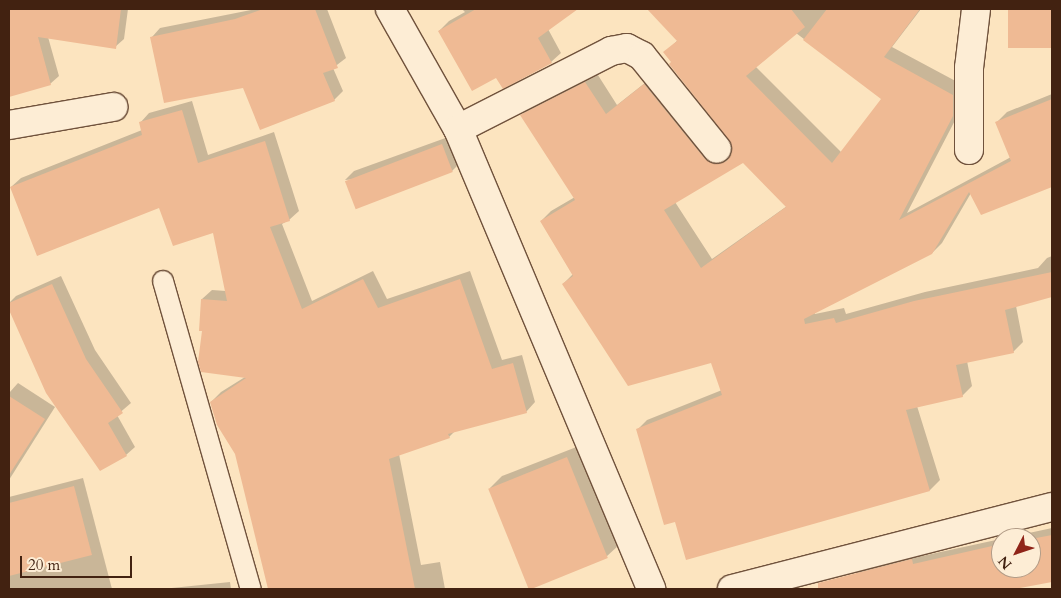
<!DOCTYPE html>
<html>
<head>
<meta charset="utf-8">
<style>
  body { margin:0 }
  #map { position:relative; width:1061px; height:598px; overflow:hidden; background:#fce4bf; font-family:Cardo,serif }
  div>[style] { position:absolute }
  .shadow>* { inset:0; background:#0003 }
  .building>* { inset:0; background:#efba94; transform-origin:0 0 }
  .roads { filter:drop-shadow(1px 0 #70523c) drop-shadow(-1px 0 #70523c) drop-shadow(0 1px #70523c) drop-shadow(0 -1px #70523c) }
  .lane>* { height:20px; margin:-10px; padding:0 10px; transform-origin:10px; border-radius:10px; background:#fdedd5 }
  .street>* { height:28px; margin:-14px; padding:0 14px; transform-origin:14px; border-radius:14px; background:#fdedd5 }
  .secondary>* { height:28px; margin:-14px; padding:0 14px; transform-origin:14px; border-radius:14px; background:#fdedd5 }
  span { translate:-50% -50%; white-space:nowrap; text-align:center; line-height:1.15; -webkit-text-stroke:4px #fdedd5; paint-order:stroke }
  .frame { position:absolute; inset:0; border:10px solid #422211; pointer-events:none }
  .north { position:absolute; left:991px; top:528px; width:50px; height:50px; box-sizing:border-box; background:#fdedd5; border:1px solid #b29c87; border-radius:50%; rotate:229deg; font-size:14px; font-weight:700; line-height:20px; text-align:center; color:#422211 }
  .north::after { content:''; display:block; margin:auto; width:18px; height:22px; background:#8f2418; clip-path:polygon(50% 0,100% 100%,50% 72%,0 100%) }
  .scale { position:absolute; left:20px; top:556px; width:112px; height:22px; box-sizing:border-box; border:2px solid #422211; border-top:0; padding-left:6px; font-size:15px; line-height:18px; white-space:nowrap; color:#422211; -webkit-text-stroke:4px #fdedd5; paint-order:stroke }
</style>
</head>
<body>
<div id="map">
  <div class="shadow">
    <i style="clip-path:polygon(9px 9px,128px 9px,124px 39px,115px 47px,48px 37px,59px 76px,50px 84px,9px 95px)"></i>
    <i style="clip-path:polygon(256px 9px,327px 9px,346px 58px,333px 68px,343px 91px,334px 100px,244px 86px,152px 37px,160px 28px)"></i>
    <i style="clip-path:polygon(462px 9px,576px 9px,548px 29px,561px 53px,551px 62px,496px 76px,439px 31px,449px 21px,465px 12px)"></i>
    <i style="clip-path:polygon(evenodd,648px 9px,921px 9px,892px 47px,963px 85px,963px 105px,907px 213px,1011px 157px,997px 122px,1007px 112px,1052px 94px,1052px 186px,982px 213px,971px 193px,942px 243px,932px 253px,814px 312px,815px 314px,844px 308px,846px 314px,925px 292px,1038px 268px,1047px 258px,1052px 256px,1052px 296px,1016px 306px,1023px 342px,1013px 352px,967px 361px,972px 386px,962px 396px,917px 406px,940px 480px,930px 490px,676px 521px,637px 430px,647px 420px,722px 390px,712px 362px,563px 284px,573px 274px,541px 221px,551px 211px,575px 197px,522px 115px,531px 105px,596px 72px,617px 105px,655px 75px,721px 154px,733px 154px,734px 146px,665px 52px,678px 40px,648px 9px,796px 33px,883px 99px,842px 153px,756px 67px,796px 33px,648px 9px,743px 162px,787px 206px,712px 259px,675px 202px,743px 162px)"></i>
    <i style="clip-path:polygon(1009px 9px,1052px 9px,1052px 44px,1012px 47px)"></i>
    <i style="clip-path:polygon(192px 101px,208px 155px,274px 132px,299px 211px,289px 220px,282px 224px,312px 301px,373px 271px,387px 299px,470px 271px,502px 360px,522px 355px,535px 402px,526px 412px,455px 431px,449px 437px,399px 454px,421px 565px,440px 562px,445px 589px,269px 589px,236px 453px,211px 402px,221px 392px,245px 377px,204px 330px,202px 299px,212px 290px,226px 291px,214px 231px,160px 207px,11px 187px,21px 178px,142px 130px,140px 123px,149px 113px)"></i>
    <i style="clip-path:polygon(451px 136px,461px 162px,452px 171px,345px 180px,354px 171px)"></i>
    <i style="clip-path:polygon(61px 276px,95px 350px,131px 403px,117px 415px,135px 447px,126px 455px,47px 393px,9px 307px,9px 303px,16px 296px)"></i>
    <i style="clip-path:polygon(18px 383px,55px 407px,9px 480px,9px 393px)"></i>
    <i style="clip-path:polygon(579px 446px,619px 545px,606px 557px,490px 488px,502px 476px)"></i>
    <i style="clip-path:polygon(83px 478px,112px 589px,9px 589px,9px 497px)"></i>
    <i style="clip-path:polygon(evenodd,1052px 528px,1052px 581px,1007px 589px,860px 589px,856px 574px,865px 565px,921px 551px,922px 556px,1052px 528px,1001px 538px,1031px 538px,1031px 568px,1001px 568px,1001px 538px)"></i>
    <i style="clip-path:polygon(230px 582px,231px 589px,162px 589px)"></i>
  </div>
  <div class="building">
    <i style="clip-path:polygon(9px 9px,121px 9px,116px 49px,38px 37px,51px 85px,9px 97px)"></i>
    <i style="clip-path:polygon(263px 9px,315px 9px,338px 68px,323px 73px,335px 101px,260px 130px,243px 88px,164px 103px,150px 37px,235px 19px)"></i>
    <i style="clip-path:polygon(476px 9px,578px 9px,538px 38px,552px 63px,503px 89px,496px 78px,472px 91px,438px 31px)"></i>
    <i style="clip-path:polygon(evenodd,647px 9px,791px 9px,805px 27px,746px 76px,832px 163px,881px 99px,803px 40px,827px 9px,920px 9px,884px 57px,953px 95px,953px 116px,899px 220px,1011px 161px,995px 122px,1052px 99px,1052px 187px,981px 215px,969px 192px,932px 254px,804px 319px,805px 324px,834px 318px,836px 323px,914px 301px,1052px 272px,1052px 297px,1005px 310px,1014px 353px,956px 365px,963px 397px,906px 410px,930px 491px,686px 560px,675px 522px,664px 525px,636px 429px,722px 395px,711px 363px,628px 386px,562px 284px,573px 276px,540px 221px,575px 200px,520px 115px,585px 82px,606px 114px,644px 84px,705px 159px,711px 163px,719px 164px,727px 161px,731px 155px,732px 147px,729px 140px,669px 64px,671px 62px,663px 52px,677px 41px,647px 9px,743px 163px,786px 207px,701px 268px,664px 210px,743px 163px)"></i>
    <i style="left:1008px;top:9px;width:44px;height:39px"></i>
    <i style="clip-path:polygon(182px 110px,198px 163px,265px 141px,290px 221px,270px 227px,302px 309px,363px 279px,378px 308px,460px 279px,492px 369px,513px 363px,527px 413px,448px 434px,450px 438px,389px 459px,415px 589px,268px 589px,235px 454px,217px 425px,210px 402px,246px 378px,201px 372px,198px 362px,202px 331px,199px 331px,201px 299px,227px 301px,213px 233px,173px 246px,159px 208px,37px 256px,10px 187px,142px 135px,139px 122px)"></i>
    <i style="left:442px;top:144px;width:30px;height:104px;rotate:69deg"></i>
    <i style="clip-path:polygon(52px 284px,86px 359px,123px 413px,108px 423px,127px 456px,100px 471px,46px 393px,9px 310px,9px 303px)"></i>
    <i style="clip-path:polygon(9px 396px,45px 419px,9px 475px)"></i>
    <i style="left:567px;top:457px;width:109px;height:85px;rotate:68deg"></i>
    <i style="clip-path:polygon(74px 486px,92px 555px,9px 576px,9px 503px)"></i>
    <i style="clip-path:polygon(1052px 535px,1052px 582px,1014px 589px,818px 589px,818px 583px,912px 559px,913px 564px,1001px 544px,1001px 568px,1031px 568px,1031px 539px)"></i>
  </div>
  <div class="roads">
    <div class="lane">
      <i style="left:163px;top:281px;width:320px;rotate:74.1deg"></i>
    </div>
    <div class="street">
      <i style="left:390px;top:9px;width:138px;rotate:60.5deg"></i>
      <i style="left:458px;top:129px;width:499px;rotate:67.2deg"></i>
      <i style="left:9px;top:125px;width:106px;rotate:-9.8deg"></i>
      <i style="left:458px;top:129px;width:172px;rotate:-27deg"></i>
      <i style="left:611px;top:51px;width:16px;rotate:-11deg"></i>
      <i style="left:627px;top:48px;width:17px;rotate:28deg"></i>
      <i style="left:642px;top:56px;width:119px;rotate:51.1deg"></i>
      <i style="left:969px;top:150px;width:82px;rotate:-90deg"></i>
      <i style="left:969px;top:68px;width:59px;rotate:-83.2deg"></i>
    </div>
    <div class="secondary">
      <i style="left:732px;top:589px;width:330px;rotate:-14.4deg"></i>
    </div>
  </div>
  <div class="frame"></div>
  <div class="north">N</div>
  <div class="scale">20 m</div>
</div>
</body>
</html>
